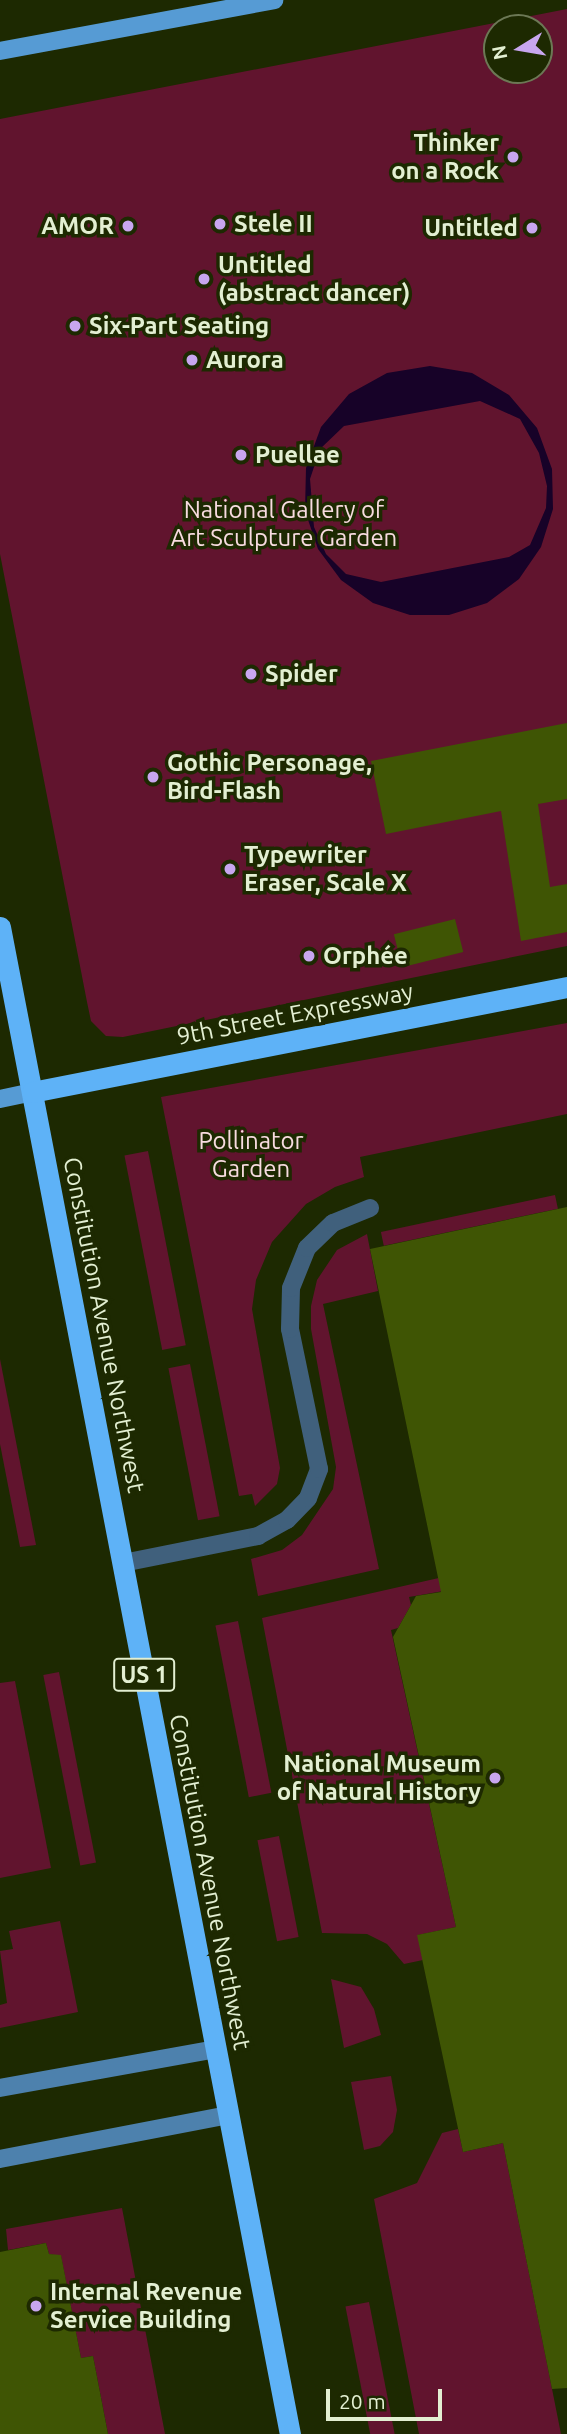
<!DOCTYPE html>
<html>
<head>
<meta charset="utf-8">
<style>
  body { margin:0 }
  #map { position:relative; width:567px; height:2434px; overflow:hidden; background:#1d2901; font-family:Ubuntu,sans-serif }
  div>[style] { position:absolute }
  .green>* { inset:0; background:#61142e; transform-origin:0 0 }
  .water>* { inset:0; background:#170228 }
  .building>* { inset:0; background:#3f5504; transform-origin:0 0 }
  .lane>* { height:18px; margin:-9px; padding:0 9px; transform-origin:9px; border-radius:9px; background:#40607c }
  .secondary>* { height:18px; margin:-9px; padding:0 9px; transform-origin:9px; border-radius:9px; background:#4d81ad }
  .primary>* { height:18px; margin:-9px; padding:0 9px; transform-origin:9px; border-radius:9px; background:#569bd4 }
  .highway>* { height:21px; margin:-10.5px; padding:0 10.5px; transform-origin:10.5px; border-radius:10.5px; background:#5eb2f7 }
  .dots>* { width:19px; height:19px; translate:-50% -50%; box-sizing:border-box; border:4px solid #1d2901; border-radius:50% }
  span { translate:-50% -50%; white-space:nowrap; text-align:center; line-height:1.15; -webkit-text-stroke:7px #1d2901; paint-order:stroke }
  .shield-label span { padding:2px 5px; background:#1d2901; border:2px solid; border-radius:5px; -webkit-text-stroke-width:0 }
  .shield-label { font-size:23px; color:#e3efd2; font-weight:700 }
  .poi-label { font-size:24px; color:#e3efd2; font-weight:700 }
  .right { translate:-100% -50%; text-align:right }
  .left { translate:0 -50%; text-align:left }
  .park-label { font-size:24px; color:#f8dbe0 }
  .street-label { font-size:24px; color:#e3efd2 }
  .north { position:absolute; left:483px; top:14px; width:70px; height:70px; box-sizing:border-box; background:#1d2901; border:2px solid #6c7855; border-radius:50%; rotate:259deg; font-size:19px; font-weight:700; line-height:28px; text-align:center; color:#e3efd2 }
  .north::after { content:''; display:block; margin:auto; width:24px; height:32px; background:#c8a6ef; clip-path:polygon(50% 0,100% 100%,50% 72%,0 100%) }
  .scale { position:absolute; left:326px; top:2389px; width:116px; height:32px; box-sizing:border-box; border:4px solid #e3efd2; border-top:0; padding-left:9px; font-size:21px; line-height:24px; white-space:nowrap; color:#e3efd2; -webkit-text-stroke:5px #1d2901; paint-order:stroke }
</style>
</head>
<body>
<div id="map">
  <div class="green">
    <i style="clip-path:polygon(evenodd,567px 9px,567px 946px,123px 1037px,106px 1036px,91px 1021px,87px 1002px,0 554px,0 119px,567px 9px,497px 28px,539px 28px,539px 70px,497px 70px,497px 28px)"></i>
    <i style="clip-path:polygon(567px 1023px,567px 1114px,360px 1157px,364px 1177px,335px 1187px,306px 1204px,272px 1242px,256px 1280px,252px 1309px,280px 1468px,277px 1484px,255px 1506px,252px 1494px,239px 1496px,161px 1097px)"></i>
    <i style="left:148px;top:1151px;width:198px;height:24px;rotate:79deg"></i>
    <i style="left:555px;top:1195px;width:14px;height:178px;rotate:78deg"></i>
    <i style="clip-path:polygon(367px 1234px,378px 1291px,323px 1304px,379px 1569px,258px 1596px,251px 1559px,282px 1550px,302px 1535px,333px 1489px,336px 1467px,311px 1329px,311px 1306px,317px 1280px,337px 1250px)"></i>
    <i style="clip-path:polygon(0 1359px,36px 1545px,20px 1547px,0 1444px)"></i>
    <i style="left:190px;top:1364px;width:155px;height:22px;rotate:79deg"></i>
    <i style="clip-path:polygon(452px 1575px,455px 1589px,409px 1597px,411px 1605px,398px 1628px,391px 1630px,456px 1927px,418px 1935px,423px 1960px,404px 1964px,387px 1944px,367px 1934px,322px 1933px,262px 1618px)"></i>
    <i style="left:238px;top:1621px;width:175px;height:23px;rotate:79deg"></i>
    <i style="left:59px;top:1672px;width:194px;height:16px;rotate:79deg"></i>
    <i style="clip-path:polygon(15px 1681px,51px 1868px,0 1878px,0 1683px)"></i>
    <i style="left:279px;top:1836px;width:103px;height:22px;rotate:79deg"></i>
    <i style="clip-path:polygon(60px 1921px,78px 2012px,0 2028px,0 2005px,7px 2003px,0 1951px,13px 1949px,9px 1931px)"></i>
    <i style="clip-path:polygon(331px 1979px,361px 1987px,374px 2009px,381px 2035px,344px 2048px)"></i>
    <i style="clip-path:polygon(391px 2076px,397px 2110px,393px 2132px,380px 2146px,364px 2150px,351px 2082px)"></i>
    <i style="clip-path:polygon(458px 2129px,463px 2152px,503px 2143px,561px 2434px,419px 2434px,374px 2199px,417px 2183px,442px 2133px)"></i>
    <i style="clip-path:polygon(122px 2208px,165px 2434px,108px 2434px,93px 2356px,81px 2358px,61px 2256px,49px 2254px,46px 2243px,8px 2250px,6px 2229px)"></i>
    <i style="left:369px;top:2302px;width:135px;height:24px;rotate:79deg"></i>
  </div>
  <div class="water">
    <i style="clip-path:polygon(evenodd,430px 366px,472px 373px,509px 395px,537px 428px,552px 469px,553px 509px,541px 547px,519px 579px,487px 603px,449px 615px,410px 615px,373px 603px,341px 580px,318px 549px,305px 511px,306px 468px,321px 427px,349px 394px,387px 373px,430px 366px,480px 401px,520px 419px,539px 453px,547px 486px,546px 508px,530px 545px,509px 557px,381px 582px,346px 574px,326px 554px,314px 527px,310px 479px,320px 449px,344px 426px,480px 401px)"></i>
  </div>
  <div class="building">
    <i style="clip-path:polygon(567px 723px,567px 799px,538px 804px,550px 887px,567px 884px,567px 932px,521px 941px,501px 811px,386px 834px,371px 761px)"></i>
    <i style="left:455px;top:919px;width:34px;height:63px;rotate:76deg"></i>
    <i style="clip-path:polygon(567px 1207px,567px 2388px,552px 2389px,503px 2143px,463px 2152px,417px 1935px,456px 1927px,393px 1637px,416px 1596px,441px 1592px,370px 1249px)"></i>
    <i style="clip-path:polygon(46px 2243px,49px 2254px,61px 2255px,81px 2358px,93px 2356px,108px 2434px,0 2434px,0 2252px)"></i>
  </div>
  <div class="lane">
    <i style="left:123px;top:1563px;width:138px;rotate:-11.3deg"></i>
    <i style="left:258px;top:1536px;width:33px;rotate:-29deg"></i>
    <i style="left:287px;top:1520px;width:30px;rotate:-46deg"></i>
    <i style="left:308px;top:1498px;width:31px;rotate:-69deg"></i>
    <i style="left:319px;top:1469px;width:143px;rotate:-101.7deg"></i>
    <i style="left:290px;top:1329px;width:41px;rotate:-88.6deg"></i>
    <i style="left:291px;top:1288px;width:43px;rotate:-68.2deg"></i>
    <i style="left:307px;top:1248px;width:36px;rotate:-44deg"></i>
    <i style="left:333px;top:1223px;width:40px;rotate:-22deg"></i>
  </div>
  <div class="secondary">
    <i style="left:0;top:2088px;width:219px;rotate:-10.2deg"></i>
    <i style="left:0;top:2159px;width:232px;rotate:-10.9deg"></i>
  </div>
  <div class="primary">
    <i style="left:0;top:51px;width:279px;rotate:-10.5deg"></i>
    <i style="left:0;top:1099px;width:33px;rotate:-12deg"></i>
  </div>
  <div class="highway">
    <i style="left:0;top:927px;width:1535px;rotate:79.11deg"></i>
    <i style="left:32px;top:1092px;width:545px;rotate:-11.1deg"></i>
  </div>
  <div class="dots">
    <i style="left:513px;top:157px;background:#c8a6ef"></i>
    <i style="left:220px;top:224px;background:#c8a6ef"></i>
    <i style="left:128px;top:226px;background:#c8a6ef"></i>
    <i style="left:532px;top:228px;background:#c8a6ef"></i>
    <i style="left:204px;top:279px;background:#c8a6ef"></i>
    <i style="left:75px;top:326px;background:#c8a6ef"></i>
    <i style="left:192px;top:360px;background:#c8a6ef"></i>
    <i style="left:241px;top:455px;background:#c8a6ef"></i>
    <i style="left:251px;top:674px;background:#c8a6ef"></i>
    <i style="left:153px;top:777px;background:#c8a6ef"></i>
    <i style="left:230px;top:869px;background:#c8a6ef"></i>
    <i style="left:309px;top:956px;background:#c8a6ef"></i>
    <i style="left:495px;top:1778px;background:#c8a6ef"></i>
    <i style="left:36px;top:2306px;background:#c8a6ef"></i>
  </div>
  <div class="shield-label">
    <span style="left:144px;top:1675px">US 1</span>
  </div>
  <div class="poi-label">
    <span class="right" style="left:499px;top:157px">Thinker<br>on a Rock</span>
    <span class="left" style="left:234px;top:224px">Stele II</span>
    <span class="right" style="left:114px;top:226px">AMOR</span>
    <span class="right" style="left:518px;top:228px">Untitled</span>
    <span class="left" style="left:218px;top:279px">Untitled<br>(abstract dancer)</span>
    <span class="left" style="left:89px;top:326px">Six-Part Seating</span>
    <span class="left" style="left:206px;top:360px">Aurora</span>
    <span class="left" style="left:255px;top:455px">Puellae</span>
    <span class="left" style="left:265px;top:674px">Spider</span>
    <span class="left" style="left:167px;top:777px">Gothic Personage,<br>Bird-Flash</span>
    <span class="left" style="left:244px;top:869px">Typewriter<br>Eraser, Scale X</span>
    <span class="left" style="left:323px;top:956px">Orphée</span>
    <span class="right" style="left:481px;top:1778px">National Museum<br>of Natural History</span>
    <span class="left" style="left:50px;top:2306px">Internal Revenue<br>Service Building</span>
  </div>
  <div class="park-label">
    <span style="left:284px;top:524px">National Gallery of<br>Art Sculpture Garden</span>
    <span style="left:251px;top:1155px">Pollinator<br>Garden</span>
  </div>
  <div class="street-label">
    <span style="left:295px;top:1014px;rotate:-11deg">9th Street Expressway</span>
    <span style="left:104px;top:1325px;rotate:79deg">Constitution Avenue Northwest</span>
    <span style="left:210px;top:1882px;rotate:79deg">Constitution Avenue Northwest</span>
  </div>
  <div class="north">N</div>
  <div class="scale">20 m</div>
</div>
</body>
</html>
